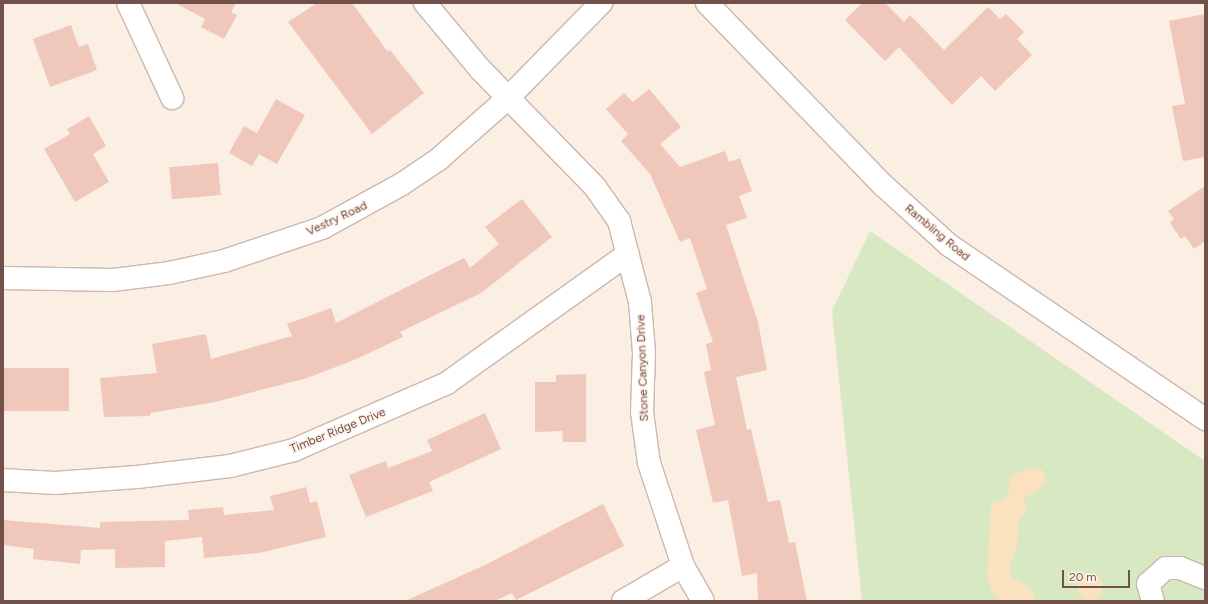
<!DOCTYPE html>
<html>
<head>
<meta charset="utf-8">
<style>
  body { margin:0 }
  #map { position:relative; width:1208px; height:604px; overflow:hidden; background:#fbeee3; font-family:Figtree,sans-serif }
  div>[style] { position:absolute }
  .green>* { inset:0; background:#d8e8c2 }
  .sand>* { inset:0; background:#fae2be }
  .round { border-radius:50% }
  .building>* { inset:0; background:#f0c7bb; transform-origin:0 0 }
  .roads { filter:drop-shadow(1px 0 #ceb6ad) drop-shadow(-1px 0 #ceb6ad) drop-shadow(0 1px #ceb6ad) drop-shadow(0 -1px #ceb6ad) }
  .minor>* { height:22px; margin:-11px; padding:0 11px; transform-origin:11px; border-radius:11px; background:#fff }
  span { translate:-50% -50%; white-space:nowrap; text-align:center; line-height:1.15; -webkit-text-stroke:3px #fef2e9; paint-order:stroke }
  .street-label { font-size:12px; color:#72514a }
  .frame { position:absolute; inset:0; border:4px solid #72514a; pointer-events:none }
  .scale { position:absolute; left:1062px; top:570px; width:68px; height:18px; box-sizing:border-box; border:2px solid #72514a; border-top:0; padding-left:5px; font-size:12px; line-height:14px; white-space:nowrap; color:#72514a; -webkit-text-stroke:3px #fef2e9; paint-order:stroke }
</style>
</head>
<body>
<div id="map">
  <div class="green">
    <i style="clip-path:polygon(870px 231px,1205px 461px,1205px 601px,862px 601px,832px 311px)"></i>
  </div>
  <div class="sand">
    <i style="clip-path:polygon(1032px 467px,1043px 470px,1046px 480px,1039px 490px,1023px 498px,1027px 509px,1018px 523px,1017px 546px,1009px 570px,1013px 578px,1028px 586px,1035px 595px,1034px 601px,1000px 601px,992px 592px,987px 576px,991px 505px,1008px 497px,1010px 476px)"></i>
    <i class="round" style="left:1077px;top:574px;width:26px;height:26px"></i>
  </div>
  <div class="building">
    <i style="clip-path:polygon(175px 3px,236px 3px,231px 12px,237px 15px,224px 39px,201px 27px,205px 19px)"></i>
    <i style="clip-path:polygon(317px 3px,352px 3px,388px 52px,390px 50px,424px 93px,372px 134px,288px 22px)"></i>
    <i style="clip-path:polygon(862px 3px,885px 3px,904px 22px,910px 15px,944px 50px,988px 7px,1000px 19px,1006px 14px,1024px 32px,1017px 39px,1032px 55px,995px 91px,981px 76px,952px 105px,899px 47px,885px 61px,845px 20px)"></i>
    <i style="clip-path:polygon(1205px 14px,1205px 157px,1183px 161px,1172px 106px,1185px 104px,1169px 21px)"></i>
    <i style="clip-path:polygon(71px 25px,79px 47px,88px 44px,97px 70px,50px 87px,33px 39px)"></i>
    <i style="clip-path:polygon(649px 89px,681px 127px,660px 144px,680px 167px,725px 151px,729px 162px,740px 158px,752px 191px,739px 196px,747px 218px,726px 225px,758px 322px,767px 370px,736px 377px,747px 430px,751px 429px,768px 502px,780px 500px,789px 543px,795px 542px,807px 601px,758px 601px,757px 573px,742px 576px,728px 500px,713px 503px,696px 430px,715px 425px,704px 372px,711px 370px,706px 344px,713px 342px,696px 293px,707px 289px,690px 238px,680px 242px,650px 174px,621px 141px,628px 134px,606px 109px,624px 93px,633px 102px)"></i>
    <i style="clip-path:polygon(276px 99px,305px 115px,277px 164px,259px 154px,252px 166px,229px 153px,244px 126px,257px 133px)"></i>
    <i style="clip-path:polygon(89px 116px,106px 146px,93px 154px,109px 182px,75px 202px,44px 149px,70px 134px,67px 129px)"></i>
    <i style="left:218px;top:163px;width:32px;height:49px;rotate:85deg"></i>
    <i style="clip-path:polygon(1205px 186px,1205px 241px,1194px 249px,1185px 236px,1181px 239px,1170px 223px,1174px 219px,1168px 211px)"></i>
    <i style="clip-path:polygon(522px 199px,552px 237px,481px 293px,400px 332px,403px 337px,354px 360px,307px 378px,215px 402px,150px 413px,150px 416px,104px 417px,100px 378px,157px 373px,152px 344px,206px 334px,211px 359px,292px 336px,287px 324px,331px 308px,336px 323px,464px 258px,470px 268px,499px 244px,485px 227px)"></i>
    <i style="left:3px;top:368px;width:66px;height:43px"></i>
    <i style="clip-path:polygon(586px 374px,586px 442px,563px 442px,562px 431px,535px 432px,535px 382px,556px 382px,556px 375px)"></i>
    <i style="clip-path:polygon(485px 413px,501px 449px,429px 482px,433px 491px,366px 517px,349px 475px,386px 461px,388px 468px,432px 451px,427px 440px)"></i>
    <i style="clip-path:polygon(306px 487px,310px 503px,317px 501px,326px 537px,259px 553px,204px 558px,202px 537px,165px 541px,165px 567px,115px 568px,115px 549px,81px 550px,80px 564px,33px 559px,34px 549px,3px 545px,3px 520px,100px 528px,100px 522px,189px 520px,188px 510px,223px 507px,224px 515px,274px 510px,270px 496px)"></i>
    <i style="clip-path:polygon(603px 504px,624px 546px,516px 600px,512px 593px,494px 601px,405px 601px,487px 564px)"></i>
  </div>
  <div class="roads">
    <div class="minor">
      <i style="left:128px;top:3px;width:105px;rotate:65.1deg"></i>
      <i style="left:425px;top:3px;width:86px;rotate:50.2deg"></i>
      <i style="left:480px;top:69px;width:165px;rotate:45.7deg"></i>
      <i style="left:595px;top:187px;width:42px;rotate:54.8deg"></i>
      <i style="left:619px;top:221px;width:84px;rotate:75.5deg"></i>
      <i style="left:640px;top:302px;width:51px;rotate:85.5deg"></i>
      <i style="left:644px;top:353px;width:59px;rotate:91.9deg"></i>
      <i style="left:642px;top:412px;width:51px;rotate:82.2deg"></i>
      <i style="left:649px;top:463px;width:108px;rotate:71.7deg"></i>
      <i style="left:683px;top:566px;width:40px;rotate:60.3deg"></i>
      <i style="left:707px;top:3px;width:253px;rotate:46deg"></i>
      <i style="left:883px;top:185px;width:89px;rotate:42.3deg"></i>
      <i style="left:949px;top:245px;width:310px;rotate:34.2deg"></i>
      <i style="left:3px;top:278px;width:110px;rotate:1deg"></i>
      <i style="left:113px;top:280px;width:56px;rotate:-7.1deg"></i>
      <i style="left:169px;top:273px;width:56px;rotate:-12.3deg"></i>
      <i style="left:224px;top:261px;width:103px;rotate:-18.6deg"></i>
      <i style="left:322px;top:228px;width:91px;rotate:-28.8deg"></i>
      <i style="left:402px;top:184px;width:45px;rotate:-34deg"></i>
      <i style="left:439px;top:159px;width:94px;rotate:-41.5deg"></i>
      <i style="left:509px;top:97px;width:132px;rotate:-45.6deg"></i>
      <i style="left:3px;top:480px;width:52px;rotate:3.3deg"></i>
      <i style="left:55px;top:483px;width:82px;rotate:-4.2deg"></i>
      <i style="left:137px;top:477px;width:94px;rotate:-6.7deg"></i>
      <i style="left:230px;top:466px;width:66px;rotate:-14deg"></i>
      <i style="left:294px;top:450px;width:167px;rotate:-23.6deg"></i>
      <i style="left:447px;top:383px;width:222px;rotate:-35.5deg"></i>
      <i style="left:623px;top:601px;width:69px;rotate:-30.3deg"></i>
      <i style="left:1153px;top:601px;width:18px;rotate:-106deg"></i>
      <i style="left:1148px;top:584px;width:24px;rotate:-42deg"></i>
      <i style="left:1166px;top:568px;width:14px"></i>
      <i style="left:1180px;top:568px;width:27px;rotate:22deg"></i>
    </div>
  </div>
  <div class="street-label">
    <span style="left:337px;top:219px;rotate:-25deg">Vestry Road</span>
    <span style="left:937px;top:233px;rotate:40deg">Rambling Road</span>
    <span style="left:643px;top:368px;rotate:-92deg">Stone Canyon Drive</span>
    <span style="left:338px;top:431px;rotate:-22deg">Timber Ridge Drive</span>
  </div>
  <div class="frame"></div>
  <div class="scale">20 m</div>
</div>
</body>
</html>
